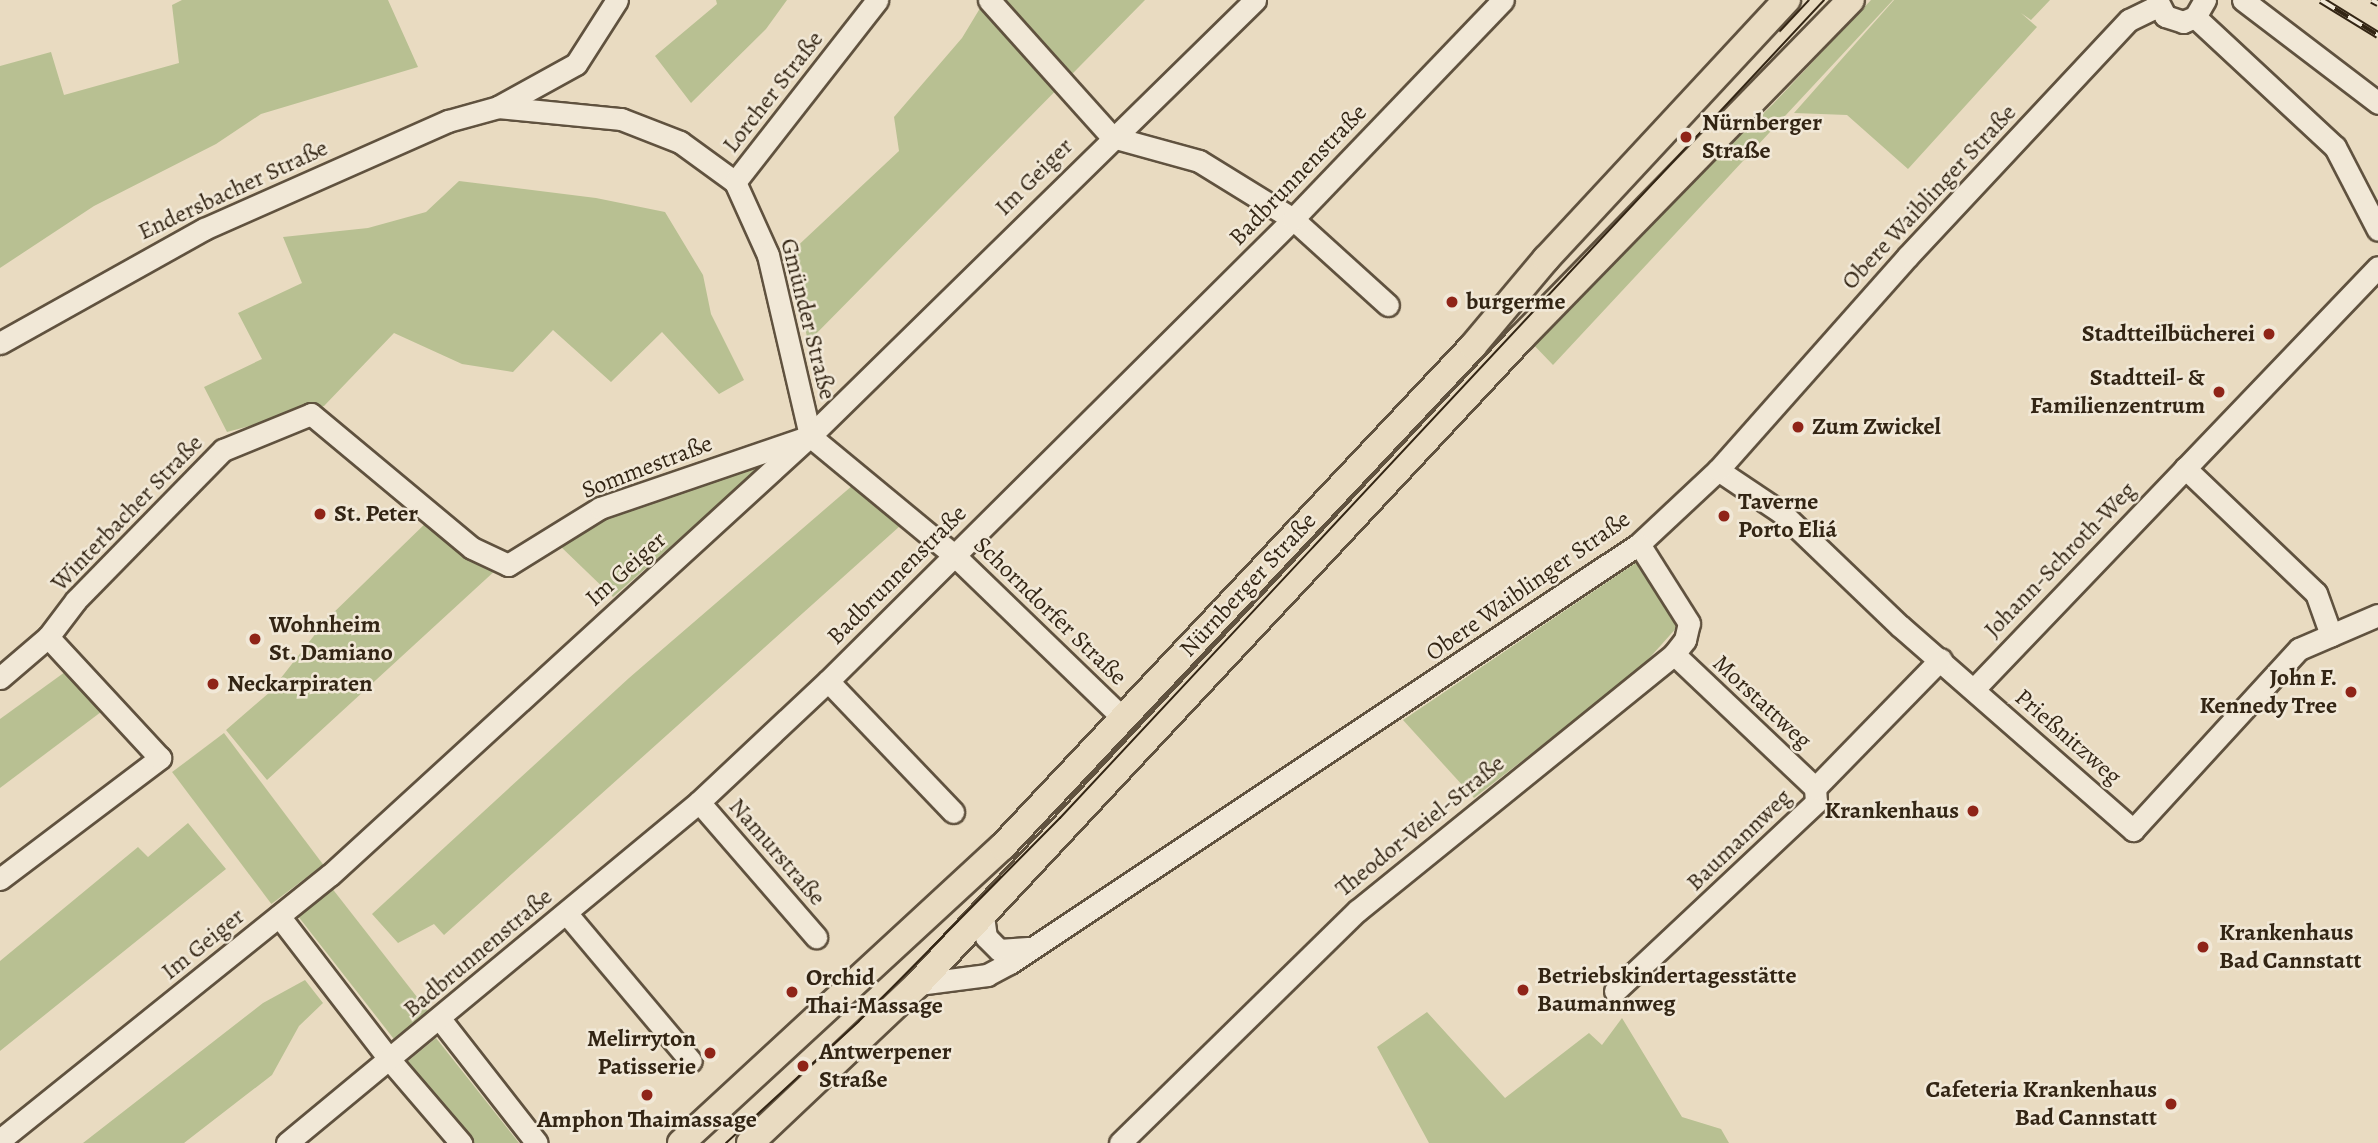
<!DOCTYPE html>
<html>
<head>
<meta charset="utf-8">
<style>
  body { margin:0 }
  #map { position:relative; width:2378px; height:1143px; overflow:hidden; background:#e9dbc1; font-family:Alegreya,serif }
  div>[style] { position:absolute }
  .green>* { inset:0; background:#b8c092; transform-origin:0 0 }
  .roads { filter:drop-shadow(2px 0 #60523f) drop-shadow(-2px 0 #60523f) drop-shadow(0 2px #60523f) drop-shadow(0 -2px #60523f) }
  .minor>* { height:21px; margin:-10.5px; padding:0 10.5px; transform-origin:10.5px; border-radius:10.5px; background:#f1e8d7 }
  .major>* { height:26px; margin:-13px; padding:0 13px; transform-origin:13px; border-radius:13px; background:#e9dbc1 }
  .tram>* { height:2px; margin:-1px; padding:0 1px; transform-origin:1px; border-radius:1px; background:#332514 }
  .rail>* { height:8px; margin-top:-4px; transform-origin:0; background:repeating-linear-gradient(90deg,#f1e8d7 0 16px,#332514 0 32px); box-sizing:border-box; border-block:2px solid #332514 }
  .dots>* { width:19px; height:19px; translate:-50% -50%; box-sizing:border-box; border:4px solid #f1e8d7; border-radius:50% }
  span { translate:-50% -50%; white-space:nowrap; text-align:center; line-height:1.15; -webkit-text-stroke:5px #f1e8d7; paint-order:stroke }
  .street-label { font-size:24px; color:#332514 }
  .poi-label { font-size:24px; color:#332514; font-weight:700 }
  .left { translate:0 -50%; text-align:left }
  .right { translate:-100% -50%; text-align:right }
</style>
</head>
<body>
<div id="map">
  <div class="green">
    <i style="clip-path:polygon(182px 0,388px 0,418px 67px,261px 114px,216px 144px,94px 206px,0 268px,0 66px,51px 52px,64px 95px,179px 63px,172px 5px)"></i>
    <i style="clip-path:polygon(716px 0,787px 0,766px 29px,691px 103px,655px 56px,717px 4px)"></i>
    <i style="clip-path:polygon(985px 0,1145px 0,808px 342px,790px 253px,899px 151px,894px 117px,962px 38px)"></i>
    <i style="clip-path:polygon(1871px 0,1893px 0,1553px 365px,1529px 340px,1773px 104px)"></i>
    <i style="clip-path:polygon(1894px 0,2050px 0,2031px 20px,2021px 13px,2037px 27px,1908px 169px,1847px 115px,1794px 113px)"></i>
    <i style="clip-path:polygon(459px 181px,596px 198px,665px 212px,703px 275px,711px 314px,744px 380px,719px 394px,662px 332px,611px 382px,553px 330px,513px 372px,462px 364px,394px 333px,324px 406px,227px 432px,204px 387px,262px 359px,238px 313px,302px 283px,283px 237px,368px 228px,426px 212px)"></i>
    <i style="clip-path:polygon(776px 454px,613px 597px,558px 544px,608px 514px)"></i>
    <i style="clip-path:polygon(853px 485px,900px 526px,444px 935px,434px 924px,398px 943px,372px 914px,629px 678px)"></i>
    <i style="clip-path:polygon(431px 518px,498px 568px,267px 780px,226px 730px,270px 692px,327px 619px)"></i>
    <i style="clip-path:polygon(1637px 562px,1679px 625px,1636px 673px,1474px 798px,1403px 720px)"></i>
    <i style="clip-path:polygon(65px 672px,101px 712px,0 788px,0 719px)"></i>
    <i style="left:224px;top:733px;width:165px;height:65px;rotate:53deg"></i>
    <i style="clip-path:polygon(188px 823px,226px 869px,0 1051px,0 961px,138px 847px,148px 857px)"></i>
    <i style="left:331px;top:887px;width:160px;height:44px;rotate:52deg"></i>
    <i style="clip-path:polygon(305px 980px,323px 1003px,299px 1026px,272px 1075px,184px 1143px,83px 1143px,263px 1003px)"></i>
    <i style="clip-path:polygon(1427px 1012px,1505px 1098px,1589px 1033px,1602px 1045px,1622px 1018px,1682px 1117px,1721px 1129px,1729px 1143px,1429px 1143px,1377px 1047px)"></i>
    <i style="clip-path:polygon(436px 1038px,519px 1143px,474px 1143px,408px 1061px)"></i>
  </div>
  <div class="roads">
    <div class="minor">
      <i style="left:989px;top:0;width:184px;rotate:48.1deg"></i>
      <i style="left:1112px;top:137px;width:90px;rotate:15.4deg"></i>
      <i style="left:1199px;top:161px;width:110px;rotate:31.7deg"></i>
      <i style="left:1293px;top:219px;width:128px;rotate:42.2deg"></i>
      <i style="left:2157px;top:0;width:18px;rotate:63deg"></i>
      <i style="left:2165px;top:16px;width:19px;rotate:18deg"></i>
      <i style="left:2183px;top:22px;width:13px;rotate:-23deg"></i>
      <i style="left:2195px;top:17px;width:20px;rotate:-60deg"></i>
      <i style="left:2243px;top:0;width:170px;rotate:37.3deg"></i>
      <i style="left:2195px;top:17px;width:191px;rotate:42.9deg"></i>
      <i style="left:2335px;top:147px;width:93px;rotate:62.6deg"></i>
      <i style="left:498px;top:107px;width:124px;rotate:5.6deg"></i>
      <i style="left:621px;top:119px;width:63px;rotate:21.3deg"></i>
      <i style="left:680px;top:142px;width:68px;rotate:36deg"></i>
      <i style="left:735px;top:182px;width:80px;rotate:65.7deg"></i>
      <i style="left:768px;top:255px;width:186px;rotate:76.9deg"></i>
      <i style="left:735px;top:182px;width:231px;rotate:-52deg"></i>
      <i style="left:0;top:343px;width:234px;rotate:-29.2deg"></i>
      <i style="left:204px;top:229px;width:267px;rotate:-23.9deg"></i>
      <i style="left:448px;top:121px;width:52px;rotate:-15.6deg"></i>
      <i style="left:498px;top:107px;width:89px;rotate:-28.9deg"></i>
      <i style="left:576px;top:64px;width:76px;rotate:-57.4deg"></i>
      <i style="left:810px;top:436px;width:187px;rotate:39.6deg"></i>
      <i style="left:954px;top:555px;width:235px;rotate:44deg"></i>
      <i style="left:2185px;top:468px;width:181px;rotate:43.7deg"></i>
      <i style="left:2316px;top:593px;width:45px;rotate:70.3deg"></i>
      <i style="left:1718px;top:470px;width:77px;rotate:33.9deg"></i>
      <i style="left:1782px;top:513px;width:163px;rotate:43.8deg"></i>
      <i style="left:1900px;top:626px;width:310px;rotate:41.2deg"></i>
      <i style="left:2133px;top:830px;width:246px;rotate:-47.5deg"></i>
      <i style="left:2299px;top:649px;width:86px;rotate:-23.3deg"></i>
      <i style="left:1674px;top:654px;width:195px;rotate:43.5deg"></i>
      <i style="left:0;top:678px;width:63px;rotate:-40.5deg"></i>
      <i style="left:48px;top:637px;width:46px;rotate:-52.9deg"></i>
      <i style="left:76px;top:600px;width:210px;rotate:-45.6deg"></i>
      <i style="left:223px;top:450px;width:95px;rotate:-22.2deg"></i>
      <i style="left:311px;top:414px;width:209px;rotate:39.8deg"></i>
      <i style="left:472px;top:548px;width:40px;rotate:25deg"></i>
      <i style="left:508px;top:565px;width:108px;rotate:-31.8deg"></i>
      <i style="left:600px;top:508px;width:213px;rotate:-18.9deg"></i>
      <i style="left:828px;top:681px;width:181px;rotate:46.3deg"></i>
      <i style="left:1974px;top:689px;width:584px;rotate:-46.25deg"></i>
      <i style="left:699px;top:802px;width:179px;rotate:49.1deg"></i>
      <i style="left:0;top:879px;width:201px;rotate:-37.1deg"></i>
      <i style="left:160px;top:758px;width:165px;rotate:-132.8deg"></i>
      <i style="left:567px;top:914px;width:192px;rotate:49.9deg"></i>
      <i style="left:279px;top:916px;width:180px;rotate:52.4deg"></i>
      <i style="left:389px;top:1059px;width:111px;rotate:49.4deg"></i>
      <i style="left:983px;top:916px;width:21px;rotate:82deg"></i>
      <i style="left:986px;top:937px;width:18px;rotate:45deg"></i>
      <i style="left:999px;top:950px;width:29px;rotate:-4deg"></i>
      <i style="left:918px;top:984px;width:70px;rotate:-7.4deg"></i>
      <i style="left:987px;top:975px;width:26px;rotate:-28deg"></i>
      <i style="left:1010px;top:963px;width:756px;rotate:-33.67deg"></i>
      <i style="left:1639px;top:544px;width:108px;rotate:-43.1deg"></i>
      <i style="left:1718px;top:470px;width:285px;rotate:-48.4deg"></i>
      <i style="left:1907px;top:257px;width:325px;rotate:-46.9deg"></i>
      <i style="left:2129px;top:20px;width:32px;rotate:-26deg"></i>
      <i style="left:1615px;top:991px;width:276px;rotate:-43.2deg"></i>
      <i style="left:1816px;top:802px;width:14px;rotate:-94deg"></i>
      <i style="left:1815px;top:788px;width:180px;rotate:-45.7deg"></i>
      <i style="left:440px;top:1019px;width:157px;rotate:52deg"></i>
      <i style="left:0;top:1140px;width:423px;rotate:-38.8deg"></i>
      <i style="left:330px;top:875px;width:650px;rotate:-42.45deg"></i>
      <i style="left:810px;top:436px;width:623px;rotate:-44.41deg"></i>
      <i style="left:287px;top:1143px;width:535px;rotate:-39.61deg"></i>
      <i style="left:699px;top:802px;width:177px;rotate:-43.2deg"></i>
      <i style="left:828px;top:681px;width:655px;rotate:-44.81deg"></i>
      <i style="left:1293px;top:219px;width:303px;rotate:-46.2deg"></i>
      <i style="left:1120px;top:1143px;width:332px;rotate:-44.4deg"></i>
      <i style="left:1357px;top:911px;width:408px;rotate:-39deg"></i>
      <i style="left:1674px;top:654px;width:18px;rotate:-52deg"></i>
      <i style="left:1685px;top:640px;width:17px;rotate:-77deg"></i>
      <i style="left:1689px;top:623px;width:93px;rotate:-122.3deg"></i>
    </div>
    <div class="major">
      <i style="left:681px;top:1143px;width:437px;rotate:-42.7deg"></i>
      <i style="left:1002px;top:847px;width:688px;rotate:-46.77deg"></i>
      <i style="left:1473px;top:346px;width:114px;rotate:-50deg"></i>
      <i style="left:1546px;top:259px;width:354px;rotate:-47.1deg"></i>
      <i style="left:750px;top:1143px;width:231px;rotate:-43.4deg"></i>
      <i style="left:918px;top:984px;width:884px;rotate:-46.97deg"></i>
      <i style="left:1521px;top:338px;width:472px;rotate:-45.7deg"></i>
    </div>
  </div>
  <div class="tram">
    <i style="left:1780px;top:31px;width:42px;rotate:-46.9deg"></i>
    <i style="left:726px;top:1143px;width:180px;rotate:-42.5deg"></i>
    <i style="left:859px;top:1021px;width:286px;rotate:-45.3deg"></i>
    <i style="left:1060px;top:818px;width:1119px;rotate:-46.95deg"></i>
  </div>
  <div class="rail">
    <i style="left:2321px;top:0;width:67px;rotate:31.6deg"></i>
    <i style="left:2372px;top:0;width:7px;rotate:27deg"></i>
  </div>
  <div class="dots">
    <i style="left:1686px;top:137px;background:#8f2418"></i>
    <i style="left:1452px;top:302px;background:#8f2418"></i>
    <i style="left:2269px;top:334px;background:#8f2418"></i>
    <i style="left:2219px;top:392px;background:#8f2418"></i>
    <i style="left:1798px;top:427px;background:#8f2418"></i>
    <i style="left:320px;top:514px;background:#8f2418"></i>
    <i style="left:1724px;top:516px;background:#8f2418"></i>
    <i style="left:255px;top:639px;background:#8f2418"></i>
    <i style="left:213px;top:684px;background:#8f2418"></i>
    <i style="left:2351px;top:692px;background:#8f2418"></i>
    <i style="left:1973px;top:811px;background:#8f2418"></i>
    <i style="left:2203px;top:947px;background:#8f2418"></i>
    <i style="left:1523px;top:990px;background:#8f2418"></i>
    <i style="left:792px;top:992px;background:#8f2418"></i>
    <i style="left:710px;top:1053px;background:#8f2418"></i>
    <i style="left:803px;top:1066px;background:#8f2418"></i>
    <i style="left:647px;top:1095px;background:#8f2418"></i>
    <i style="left:2171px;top:1104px;background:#8f2418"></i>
  </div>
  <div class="street-label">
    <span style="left:773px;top:92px;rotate:-52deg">Lorcher Straße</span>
    <span style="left:1298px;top:175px;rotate:-46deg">Badbrunnenstraße</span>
    <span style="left:1034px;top:177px;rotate:-45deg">Im Geiger</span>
    <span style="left:233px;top:190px;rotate:-25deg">Endersbacher Straße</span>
    <span style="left:1929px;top:197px;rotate:-47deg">Obere Waiblinger Straße</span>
    <span style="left:808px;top:319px;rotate:76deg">Gmünder Straße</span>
    <span style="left:647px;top:467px;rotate:-21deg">Sommestraße</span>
    <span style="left:127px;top:513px;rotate:-46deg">Winterbacher Straße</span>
    <span style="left:2060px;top:560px;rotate:-46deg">Johann-Schroth-Weg</span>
    <span style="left:626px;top:569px;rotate:-42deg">Im Geiger</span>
    <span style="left:897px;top:575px;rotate:-45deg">Badbrunnenstraße</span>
    <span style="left:1248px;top:585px;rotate:-47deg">Nürnberger Straße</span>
    <span style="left:1528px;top:586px;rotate:-35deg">Obere Waiblinger Straße</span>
    <span style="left:1050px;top:611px;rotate:44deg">Schorndorfer Straße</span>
    <span style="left:1762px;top:702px;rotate:43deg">Morstattweg</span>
    <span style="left:2068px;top:737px;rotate:41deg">Prießnitzweg</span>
    <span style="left:1420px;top:826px;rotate:-39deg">Theodor-Veiel-Straße</span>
    <span style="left:1739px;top:840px;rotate:-44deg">Baumannweg</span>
    <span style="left:777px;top:852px;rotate:49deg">Namurstraße</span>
    <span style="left:203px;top:944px;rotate:-39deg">Im Geiger</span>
    <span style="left:478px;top:953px;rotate:-40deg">Badbrunnenstraße</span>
  </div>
  <div class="poi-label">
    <span class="left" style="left:1702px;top:137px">Nürnberger<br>Straße</span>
    <span class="left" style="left:1466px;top:302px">burgerme</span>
    <span class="right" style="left:2255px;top:334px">Stadtteilbücherei</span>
    <span class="right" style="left:2205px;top:392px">Stadtteil- &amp;<br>Familienzentrum</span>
    <span class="left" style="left:1812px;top:427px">Zum Zwickel</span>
    <span class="left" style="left:1738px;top:516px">Taverne<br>Porto Eliá</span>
    <span class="left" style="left:334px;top:514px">St. Peter</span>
    <span class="left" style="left:269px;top:639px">Wohnheim<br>St. Damiano</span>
    <span class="right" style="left:2337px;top:692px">John F.<br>Kennedy Tree</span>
    <span class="left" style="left:227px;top:684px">Neckarpiraten</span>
    <span class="right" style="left:1959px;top:811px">Krankenhaus</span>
    <span class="left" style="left:2219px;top:947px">Krankenhaus<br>Bad Cannstatt</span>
    <span class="left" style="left:1537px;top:990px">Betriebskindertagesstätte<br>Baumannweg</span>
    <span class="left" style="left:806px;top:992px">Orchid<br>Thai-Massage</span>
    <span class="right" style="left:696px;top:1053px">Melirryton<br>Patisserie</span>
    <span class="left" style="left:819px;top:1066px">Antwerpener<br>Straße</span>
    <span class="right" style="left:2157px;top:1104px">Cafeteria Krankenhaus<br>Bad Cannstatt</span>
    <span style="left:647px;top:1120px">Amphon Thaimassage</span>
  </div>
</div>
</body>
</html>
